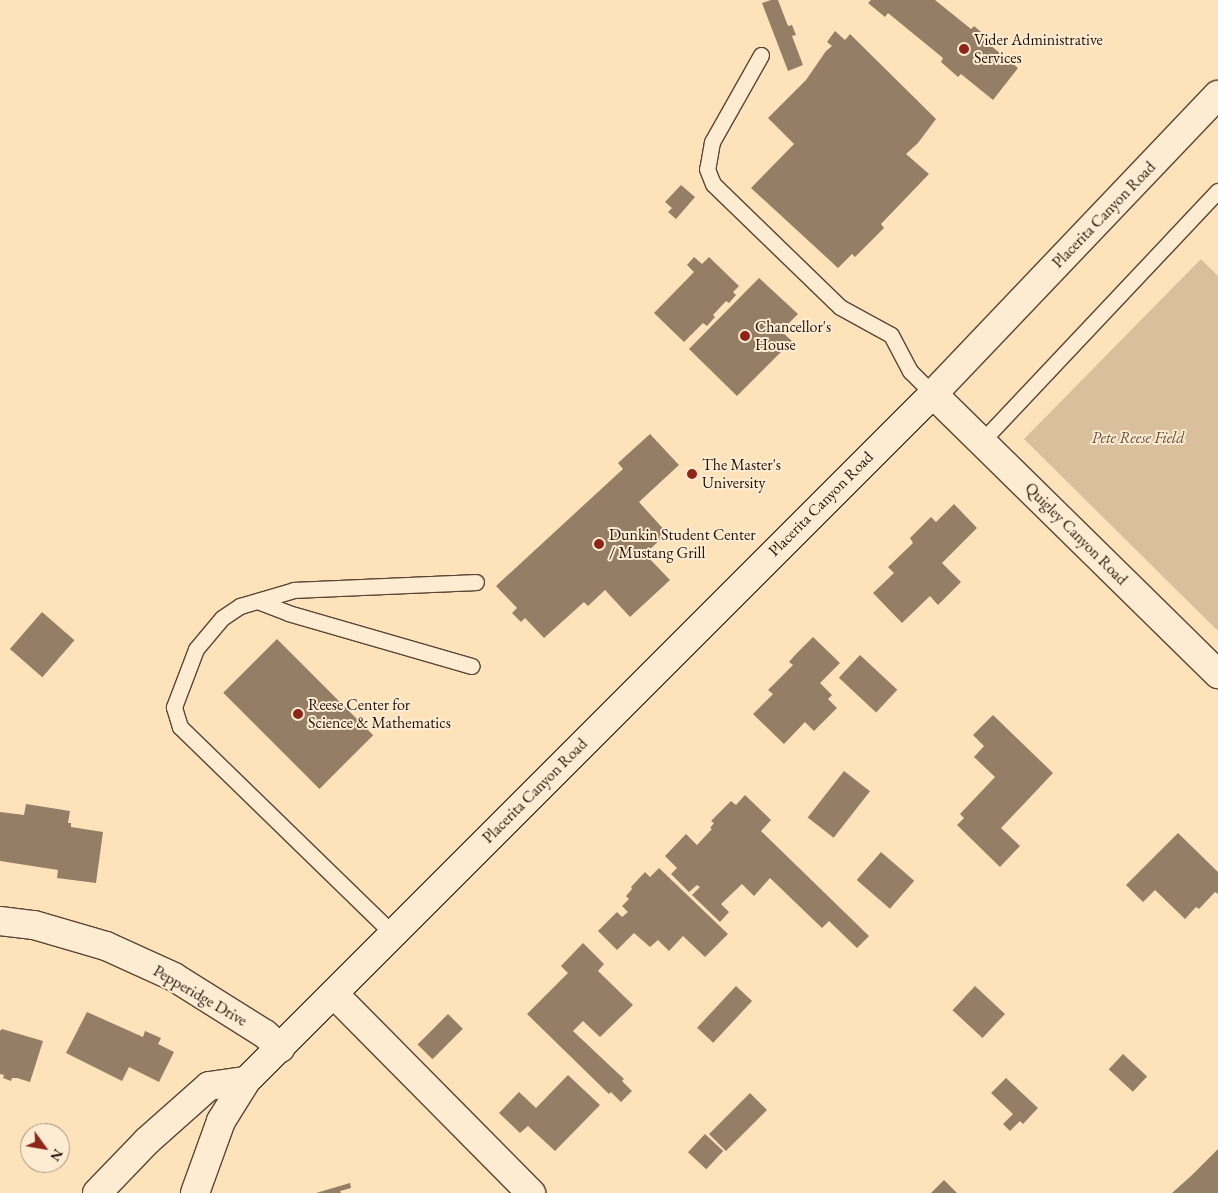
<!DOCTYPE html>
<html>
<head>
<meta charset="utf-8">
<style>
  body { margin:0 }
  #map { position:relative; width:1218px; height:1193px; overflow:hidden; background:#fee2ba; font-family:"EB Garamond",serif }
  div>[style] { position:absolute }
  .green>* { inset:0; background:#d9bf9c }
  .building>* { inset:0; background:#947e66; transform-origin:0 0 }
  .roads { filter:drop-shadow(1px 0 #594636) drop-shadow(-1px 0 #594636) drop-shadow(0 1px #594636) drop-shadow(0 -1px #594636) }
  .service>* { height:15px; margin:-7.5px; padding:0 7.5px; transform-origin:7.5px; border-radius:7.5px; background:#feecd2 }
  .minor>* { height:28px; margin:-14px; padding:0 14px; transform-origin:14px; border-radius:14px; background:#feecd2 }
  .dots>* { width:14px; height:14px; translate:-50% -50%; box-sizing:border-box; border:2px solid #feecd2; border-radius:50% }
  span { translate:-50% -50%; white-space:nowrap; text-align:center; line-height:1.15; -webkit-text-stroke:4px #feecd2; paint-order:stroke }
  .poi-label { font-size:16px; color:#22120a }
  .left { translate:0 -50%; text-align:left }
  .street-label { font-size:16px; color:#22120a }
  .park-label { font-size:16px; color:#624f3d; font-style:italic }
  .north { position:absolute; left:20px; top:1123px; width:50px; height:50px; box-sizing:border-box; background:#feecd2; border:1px solid #a69582; border-radius:50%; rotate:122deg; font-size:14px; font-weight:700; line-height:20px; text-align:center; color:#22120a }
  .north::after { content:''; display:block; margin:auto; width:18px; height:22px; background:#8f2418; clip-path:polygon(50% 0,100% 100%,50% 72%,0 100%) }
</style>
</head>
<body>
<div id="map">
  <div class="green">
    <i style="clip-path:polygon(1201px 259px,1218px 276px,1218px 631px,1024px 439px)"></i>
  </div>
  <div class="building">
    <i style="clip-path:polygon(771px 0,778px 0,788px 26px,792px 25px,796px 35px,792px 36px,803px 65px,788px 71px,762px 3px)"></i>
    <i style="clip-path:polygon(871px 0,935px 0,971px 29px,974px 26px,987px 37px,984px 40px,1018px 68px,993px 100px,961px 74px,958px 77px,941px 62px,943px 58px,888px 13px,885px 17px,868px 3px)"></i>
    <i style="clip-path:polygon(835px 31px,845px 40px,850px 34px,936px 119px,918px 143px,906px 154px,929px 174px,881px 224px,884px 228px,855px 257px,852px 254px,838px 268px,751px 188px,794px 144px,768px 118px,806px 80px,826px 51px,832px 46px,827px 42px)"></i>
    <i style="clip-path:polygon(681px 185px,695px 197px,676px 219px,668px 212px,672px 208px,665px 202px)"></i>
    <i style="clip-path:polygon(694px 257px,702px 264px,709px 257px,739px 286px,733px 292px,736px 295px,729px 303px,726px 301px,713px 315px,715px 317px,707px 326px,703px 323px,684px 342px,654px 313px,694px 272px,687px 265px)"></i>
    <i style="clip-path:polygon(759px 278px,798px 314px,781px 331px,792px 341px,737px 396px,689px 349px)"></i>
    <i style="clip-path:polygon(650px 434px,679px 465px,639px 502px,667px 533px,645px 554px,670px 580px,630px 617px,605px 590px,588px 606px,584px 602px,544px 638px,525px 618px,521px 622px,512px 613px,517px 608px,496px 586px,623px 469px,618px 463px)"></i>
    <i style="clip-path:polygon(954px 504px,977px 528px,942px 563px,961px 582px,938px 605px,930px 596px,902px 623px,873px 593px,894px 573px,888px 567px,913px 543px,910px 538px,931px 517px,936px 522px)"></i>
    <i style="left:42px;top:612px;width:43px;height:49px;rotate:41deg"></i>
    <i style="clip-path:polygon(813px 637px,840px 663px,820px 683px,832px 695px,828px 699px,837px 708px,814px 731px,805px 722px,784px 744px,753px 714px,773px 694px,768px 690px,793px 665px,789px 662px,795px 655px)"></i>
    <i style="left:277px;top:639px;width:136px;height:76px;rotate:45deg"></i>
    <i style="left:860px;top:655px;width:51px;height:31px;rotate:43deg"></i>
    <i style="clip-path:polygon(993px 715px,1053px 773px,1001px 828px,1020px 846px,1000px 867px,957px 825px,964px 818px,960px 814px,995px 777px,974px 757px,984px 746px,973px 735px)"></i>
    <i style="left:844px;top:771px;width:33px;height:59px;rotate:38deg"></i>
    <i style="clip-path:polygon(745px 795px,771px 820px,761px 831px,869px 936px,857px 948px,829px 921px,822px 928px,770px 878px,754px 896px,742px 884px,721px 904px,729px 912px,720px 922px,692px 895px,700px 887px,697px 885px,689px 892px,671px 874px,677px 868px,665px 856px,686px 834px,697px 845px,712px 829px,710px 828px,714px 823px,711px 821px,731px 801px,736px 805px)"></i>
    <i style="clip-path:polygon(26px 804px,70px 811px,68px 823px,71px 823px,71px 827px,103px 832px,96px 883px,57px 878px,58px 870px,0 861px,0 812px,24px 815px)"></i>
    <i style="clip-path:polygon(1178px 833px,1218px 872px,1218px 894px,1215px 892px,1199px 909px,1196px 907px,1185px 919px,1155px 890px,1143px 902px,1126px 885px)"></i>
    <i style="left:881px;top:852px;width:44px;height:37px;rotate:41deg"></i>
    <i style="clip-path:polygon(659px 868px,728px 934px,705px 957px,683px 936px,669px 951px,658px 940px,650px 947px,634px 933px,617px 950px,598px 931px,617px 912px,622px 917px,628px 912px,622px 906px,629px 899px,626px 896px,632px 889px,631px 887px,645px 872px,650px 877px)"></i>
    <i style="clip-path:polygon(583px 943px,604px 964px,598px 971px,633px 1005px,600px 1037px,583px 1021px,573px 1031px,624px 1079px,622px 1081px,632px 1091px,621px 1102px,611px 1092px,609px 1094px,527px 1014px,568px 973px,561px 966px)"></i>
    <i style="left:736px;top:986px;width:22px;height:57px;rotate:43deg"></i>
    <i style="left:975px;top:986px;width:41px;height:33px;rotate:43deg"></i>
    <i style="clip-path:polygon(87px 1012px,143px 1037px,145px 1031px,161px 1038px,158px 1044px,174px 1052px,159px 1082px,129px 1067px,122px 1081px,66px 1053px)"></i>
    <i style="left:448px;top:1014px;width:21px;height:43px;rotate:45deg"></i>
    <i style="clip-path:polygon(2px 1029px,43px 1041px,30px 1082px,17px 1078px,12px 1078px,11px 1081px,3px 1078px,4px 1075px,0 1074px,0 1031px)"></i>
    <i style="left:1123px;top:1054px;width:33px;height:21px;rotate:43deg"></i>
    <i style="clip-path:polygon(568px 1075px,600px 1105px,555px 1151px,528px 1126px,520px 1133px,499px 1113px,519px 1092px,536px 1108px)"></i>
    <i style="clip-path:polygon(1006px 1078px,1038px 1108px,1023px 1124px,1020px 1121px,1010px 1131px,1003px 1124px,1013px 1114px,991px 1093px)"></i>
    <i style="left:750px;top:1093px;width:24px;height:58px;rotate:45deg"></i>
    <i style="left:705px;top:1134px;width:25px;height:25px;rotate:43deg"></i>
    <i style="clip-path:polygon(1218px 1149px,1218px 1193px,1172px 1193px,1191px 1176px)"></i>
    <i style="clip-path:polygon(944px 1180px,957px 1193px,931px 1193px)"></i>
    <i style="clip-path:polygon(350px 1183px,351px 1188px,340px 1191px,341px 1193px,316px 1193px)"></i>
  </div>
  <div class="roads">
    <div class="service">
      <i style="left:761px;top:55px;width:100px;rotate:119.4deg"></i>
      <i style="left:712px;top:142px;width:27px;rotate:100deg"></i>
      <i style="left:707px;top:169px;width:16px;rotate:68deg"></i>
      <i style="left:713px;top:184px;width:177px;rotate:44.1deg"></i>
      <i style="left:840px;top:307px;width:58px;rotate:28.8deg"></i>
      <i style="left:891px;top:335px;width:41px;rotate:62.2deg"></i>
      <i style="left:910px;top:371px;width:33px;rotate:45deg"></i>
      <i style="left:982px;top:441px;width:344px;rotate:-46.7deg"></i>
      <i style="left:260px;top:602px;width:30px;rotate:21deg"></i>
      <i style="left:288px;top:613px;width:191px;rotate:16.1deg"></i>
      <i style="left:392px;top:933px;width:296px;rotate:-135.8deg"></i>
      <i style="left:180px;top:727px;width:21px;rotate:-107deg"></i>
      <i style="left:174px;top:707px;width:62px;rotate:-69.2deg"></i>
      <i style="left:196px;top:649px;width:40px;rotate:-50deg"></i>
      <i style="left:222px;top:618px;width:22px;rotate:-34deg"></i>
      <i style="left:240px;top:606px;width:56px;rotate:-16.5deg"></i>
      <i style="left:294px;top:590px;width:182px;rotate:-2.5deg"></i>
    </div>
    <div class="minor">
      <i style="left:933px;top:394px;width:400px;rotate:44.5deg"></i>
      <i style="left:0;top:921px;width:34px;rotate:7deg"></i>
      <i style="left:34px;top:925px;width:75px;rotate:16.3deg"></i>
      <i style="left:106px;top:946px;width:75px;rotate:24.5deg"></i>
      <i style="left:174px;top:977px;width:107px;rotate:32.1deg"></i>
      <i style="left:265px;top:1034px;width:21px;rotate:43deg"></i>
      <i style="left:335px;top:995px;width:279px;rotate:45.3deg"></i>
      <i style="left:97px;top:1193px;width:72px;rotate:-46.1deg"></i>
      <i style="left:147px;top:1141px;width:83px;rotate:-41.6deg"></i>
      <i style="left:209px;top:1086px;width:37px;rotate:-8deg"></i>
      <i style="left:195px;top:1193px;width:77px;rotate:-70.1deg"></i>
      <i style="left:221px;top:1121px;width:47px;rotate:-58deg"></i>
      <i style="left:246px;top:1081px;width:972px;rotate:-45deg"></i>
      <i style="left:933px;top:394px;width:413px;rotate:-46.4deg"></i>
    </div>
  </div>
  <div class="dots">
    <i style="left:964px;top:49px;background:#8f2418"></i>
    <i style="left:745px;top:336px;background:#8f2418"></i>
    <i style="left:692px;top:474px;background:#8f2418"></i>
    <i style="left:599px;top:544px;background:#8f2418"></i>
    <i style="left:298px;top:714px;background:#8f2418"></i>
  </div>
  <div class="poi-label">
    <span class="left" style="left:974px;top:49px">Vider Administrative<br>Services</span>
    <span class="left" style="left:755px;top:336px">Chancellor's<br>House</span>
    <span class="left" style="left:702px;top:474px">The Master's<br>University</span>
    <span class="left" style="left:609px;top:544px">Dunkin Student Center<br>/ Mustang Grill</span>
    <span class="left" style="left:308px;top:714px">Reese Center for<br>Science &amp; Mathematics</span>
  </div>
  <div class="street-label">
    <span style="left:1104px;top:215px;rotate:-46deg">Placerita Canyon Road</span>
    <span style="left:821px;top:504px;rotate:-45deg">Placerita Canyon Road</span>
    <span style="left:1076px;top:534px;rotate:45deg">Quigley Canyon Road</span>
    <span style="left:535px;top:791px;rotate:-45deg">Placerita Canyon Road</span>
    <span style="left:200px;top:996px;rotate:30deg">Pepperidge Drive</span>
  </div>
  <div class="park-label">
    <span style="left:1138px;top:438px">Pete Reese Field</span>
  </div>
  <div class="north">N</div>
</div>
</body>
</html>
